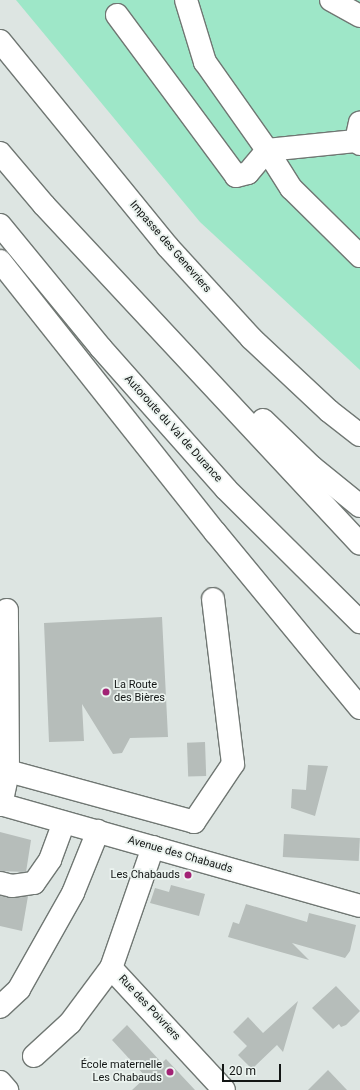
<!DOCTYPE html>
<html>
<head>
<meta charset="utf-8">
<style>
  body { margin:0 }
  #map { position:relative; width:360px; height:1090px; overflow:hidden; background:#dde5e2; font-family:Roboto,sans-serif }
  div>[style] { position:absolute }
  .green>* { inset:0; background:#9ee7c8 }
  .building>* { inset:0; background:#b6bdba; transform-origin:0 0 }
  .roads { filter:drop-shadow(1px 0 #707773) drop-shadow(-1px 0 #707773) drop-shadow(0 1px #707773) drop-shadow(0 -1px #707773) }
  .minor>* { height:22px; margin:-11px; padding:0 11px; transform-origin:11px; border-radius:11px; background:#fff }
  .major>* { height:22px; margin:-11px; padding:0 11px; transform-origin:11px; border-radius:11px; background:#fff }
  .highway>* { height:22px; margin:-11px; padding:0 11px; transform-origin:11px; border-radius:11px; background:#fff }
  .dots>* { width:11px; height:11px; translate:-50% -50%; box-sizing:border-box; border:2px solid #ebf3ef; border-radius:50% }
  span { translate:-50% -50%; white-space:nowrap; text-align:center; line-height:1.15; -webkit-text-stroke:3.5px #ebf3ef; paint-order:stroke }
  .street-label { font-size:11px; color:#131615 }
  .poi-label { font-size:11px; color:#131615 }
  .left { translate:0 -50%; text-align:left }
  .right { translate:-100% -50%; text-align:right }
  .scale { position:absolute; left:222px; top:1064px; width:59px; height:18px; box-sizing:border-box; border:2px solid #131615; border-top:0; padding-left:5px; font-size:12px; line-height:14px; white-space:nowrap; color:#131615; -webkit-text-stroke:3px #ebf3ef; paint-order:stroke }
</style>
</head>
<body>
<div id="map">
  <div class="green">
    <i style="clip-path:polygon(16px 0,360px 0,360px 370px,200px 222px)"></i>
  </div>
  <div class="building">
    <i style="clip-path:polygon(162px 617px,168px 737px,130px 738px,122px 753px,113px 754px,82px 704px,84px 741px,49px 742px,44px 623px)"></i>
    <i style="left:205px;top:742px;width:34px;height:18px;rotate:88deg"></i>
    <i style="clip-path:polygon(308px 765px,328px 766px,315px 816px,291px 808px,292px 789px,306px 790px)"></i>
    <i style="clip-path:polygon(0 832px,31px 840px,26px 872px,0 871px)"></i>
    <i style="left:284px;top:834px;width:76px;height:23px;rotate:3deg"></i>
    <i style="clip-path:polygon(171px 885px,205px 894px,199px 916px,150px 903px,155px 888px,169px 892px)"></i>
    <i style="clip-path:polygon(0 896px,28px 896px,22px 931px,0 926px)"></i>
    <i style="clip-path:polygon(246px 904px,307px 922px,309px 913px,356px 925px,350px 951px,345px 958px,292px 943px,309px 960px,228px 937px,233px 922px,239px 924px)"></i>
    <i style="clip-path:polygon(336px 986px,360px 1011px,346px 1025px,341px 1027px,339px 1024px,333px 1029px,312px 1008px)"></i>
    <i style="clip-path:polygon(298px 1001px,283px 1052px,277px 1045px,252px 1069px,238px 1055px,247px 1046px,233px 1032px,248px 1017px,263px 1033px)"></i>
    <i style="clip-path:polygon(127px 1025px,162px 1063px,166px 1059px,195px 1090px,132px 1090px,146px 1077px,112px 1040px)"></i>
    <i style="clip-path:polygon(328px 1070px,347px 1090px,308px 1090px)"></i>
  </div>
  <div class="roads">
    <div class="minor">
      <i style="left:186px;top:0;width:65px;rotate:73deg"></i>
      <i style="left:205px;top:62px;width:108px;rotate:54.8deg"></i>
      <i style="left:267px;top:150px;width:89px;rotate:-5.8deg"></i>
      <i style="left:356px;top:141px;width:5px;rotate:37deg"></i>
      <i style="left:331px;top:0;width:33px;rotate:29deg"></i>
      <i style="left:117px;top:15px;width:200px;rotate:53.5deg"></i>
      <i style="left:236px;top:176px;width:12px;rotate:-14deg"></i>
      <i style="left:248px;top:173px;width:30px;rotate:-50deg"></i>
      <i style="left:267px;top:150px;width:45px;rotate:57.7deg"></i>
      <i style="left:291px;top:188px;width:97px;rotate:44.6deg"></i>
      <i style="left:0;top:41px;width:266px;rotate:50.8deg"></i>
      <i style="left:168px;top:247px;width:123px;rotate:47.6deg"></i>
      <i style="left:251px;top:338px;width:107px;rotate:43.1deg"></i>
      <i style="left:329px;top:411px;width:39px;rotate:38deg"></i>
      <i style="left:356px;top:141px;width:19px;rotate:-78deg"></i>
      <i style="left:8px;top:771px;width:193px;rotate:15.3deg"></i>
      <i style="left:194px;top:822px;width:70px;rotate:-56.1deg"></i>
      <i style="left:233px;top:764px;width:166px;rotate:-96.9deg"></i>
      <i style="left:1px;top:805px;width:35px;rotate:-78deg"></i>
      <i style="left:8px;top:771px;width:161px;rotate:-90.4deg"></i>
      <i style="left:153px;top:847px;width:128px;rotate:109.1deg"></i>
      <i style="left:111px;top:968px;width:166px;rotate:47.2deg"></i>
      <i style="left:0;top:883px;width:12px;rotate:14deg"></i>
      <i style="left:12px;top:886px;width:22px;rotate:-8deg"></i>
      <i style="left:34px;top:883px;width:28px;rotate:-55deg"></i>
      <i style="left:50px;top:860px;width:40px;rotate:-69.8deg"></i>
      <i style="left:0;top:1007px;width:26px;rotate:-43deg"></i>
      <i style="left:19px;top:989px;width:110px;rotate:-60.6deg"></i>
      <i style="left:73px;top:893px;width:67px;rotate:-68deg"></i>
      <i style="left:34px;top:1056px;width:49px;rotate:-42.5deg"></i>
      <i style="left:70px;top:1023px;width:69px;rotate:-53.3deg"></i>
      <i style="left:0;top:1082px;width:11px;rotate:49deg"></i>
    </div>
    <div class="major">
      <i style="left:0;top:804px;width:374px;rotate:15.8deg"></i>
    </div>
    <div class="highway">
      <i style="left:0;top:153px;width:68px;rotate:49.8deg"></i>
      <i style="left:44px;top:205px;width:463px;rotate:47deg"></i>
      <i style="left:0;top:225px;width:159px;rotate:50.6deg"></i>
      <i style="left:101px;top:348px;width:188px;rotate:48.4deg"></i>
      <i style="left:226px;top:489px;width:189px;rotate:44.8deg"></i>
      <i style="left:0;top:261px;width:346px;rotate:51.6deg"></i>
      <i style="left:215px;top:532px;width:228px;rotate:50.5deg"></i>
      <i style="left:263px;top:420px;width:68px;rotate:43.8deg"></i>
      <i style="left:312px;top:467px;width:62px;rotate:39.1deg"></i>
    </div>
  </div>
  <div class="dots">
    <i style="left:106px;top:692px;background:#a22375"></i>
    <i style="left:188px;top:875px;background:#a22375"></i>
    <i style="left:170px;top:1072px;background:#a22375"></i>
  </div>
  <div class="street-label">
    <span style="left:170px;top:247px;rotate:49deg">Impasse des Genevriers</span>
    <span style="left:173px;top:429px;rotate:48deg">Autoroute du Val de Durance</span>
    <span style="left:180px;top:855px;rotate:16deg">Avenue des Chabauds</span>
    <span style="left:149px;top:1008px;rotate:47deg">Rue des Poivriers</span>
  </div>
  <div class="poi-label">
    <span class="left" style="left:114px;top:692px">La Route<br>des Bières</span>
    <span class="right" style="left:180px;top:875px">Les Chabauds</span>
    <span class="right" style="left:162px;top:1072px">École maternelle<br>Les Chabauds</span>
  </div>
  <div class="scale">20 m</div>
</div>
</body>
</html>
